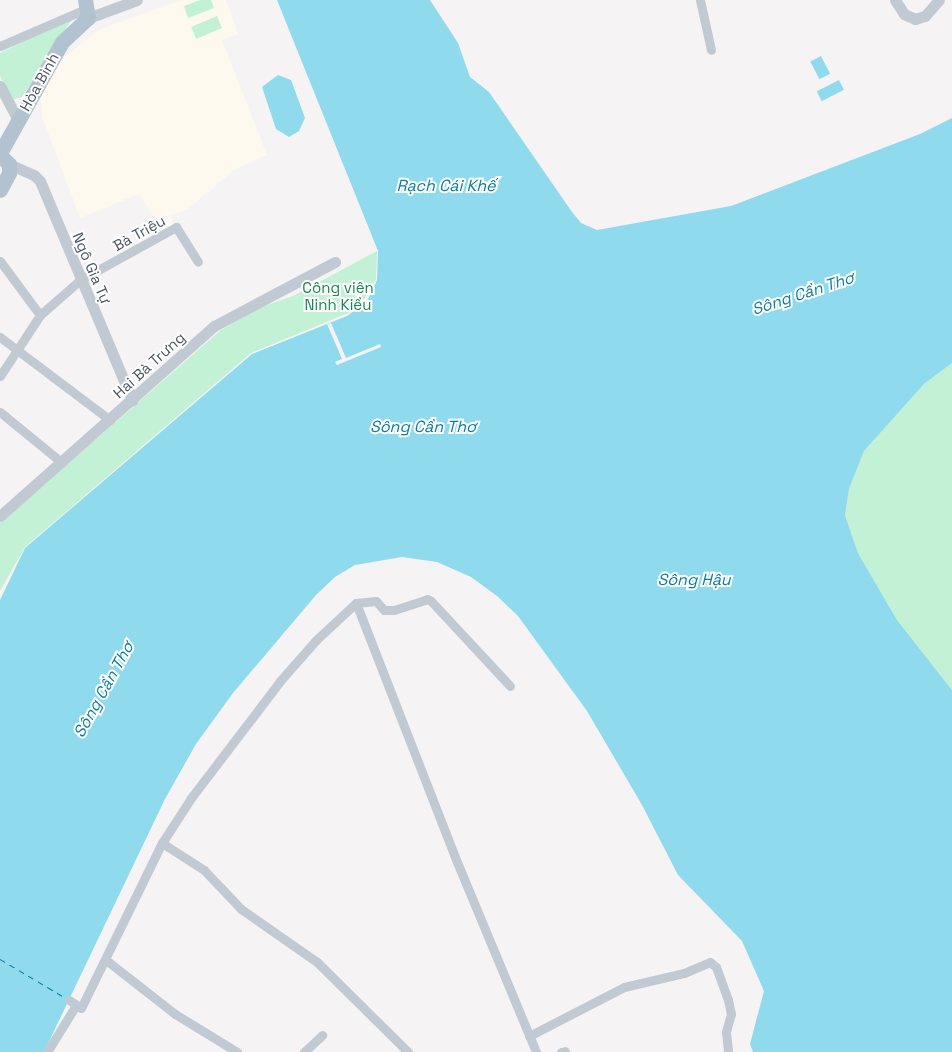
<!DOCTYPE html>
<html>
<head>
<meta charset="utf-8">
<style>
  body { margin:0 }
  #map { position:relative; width:952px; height:1052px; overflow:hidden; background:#f5f3f3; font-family:"Space Grotesk",sans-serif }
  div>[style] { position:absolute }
  .commercial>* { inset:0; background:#fdf9ef }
  .green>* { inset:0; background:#c3f1d5; transform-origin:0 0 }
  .water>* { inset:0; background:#90daee; transform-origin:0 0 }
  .pier>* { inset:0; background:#f5f3f3 }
  .ferry>* { height:1px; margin-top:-0.5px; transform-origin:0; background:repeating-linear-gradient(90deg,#0c7c9b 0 6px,transparent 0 11px) }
  .minor>* { height:9px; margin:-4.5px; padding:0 4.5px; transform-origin:4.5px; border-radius:4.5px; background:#c1cad2 }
  .tertiary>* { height:11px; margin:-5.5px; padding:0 5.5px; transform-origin:5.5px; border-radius:5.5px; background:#c1cad2 }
  .primary>* { height:15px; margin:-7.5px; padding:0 7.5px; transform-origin:7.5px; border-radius:7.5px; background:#b3c2d1 }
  span { translate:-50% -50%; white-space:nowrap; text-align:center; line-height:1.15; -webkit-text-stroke:4px #fff; paint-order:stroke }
  .street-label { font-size:15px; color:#4a5661 }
  .park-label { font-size:15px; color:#17864f }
  .water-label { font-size:16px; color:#0c7c9b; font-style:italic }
</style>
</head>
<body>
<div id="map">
  <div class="commercial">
    <i style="clip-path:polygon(182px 0,226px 0,238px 34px,222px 40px,267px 155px,234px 170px,188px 209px,171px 216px,173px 225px,163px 231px,139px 194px,80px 218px,42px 117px,41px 90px,61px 60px,100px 29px)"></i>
  </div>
  <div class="green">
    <i style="clip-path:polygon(200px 0,211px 0,214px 8px,188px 18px,184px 6px)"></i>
    <i style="clip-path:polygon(74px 16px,22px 97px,11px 100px,0 76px,0 53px)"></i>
    <i style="left:217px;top:16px;width:13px;height:28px;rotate:67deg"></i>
    <i style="clip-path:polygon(377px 251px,376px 279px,358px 309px,251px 353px,25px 547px,0 591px,0 523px,221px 330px,261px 307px,293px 296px)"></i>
    <i style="clip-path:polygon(952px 363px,952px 690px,897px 620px,858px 553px,845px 515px,849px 489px,864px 451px,924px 384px)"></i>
  </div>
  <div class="water">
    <i style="clip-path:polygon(277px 0,430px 0,458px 43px,470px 77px,489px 92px,572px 212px,581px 223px,597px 230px,731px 206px,920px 134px,952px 118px,952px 363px,924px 384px,864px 451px,849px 489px,845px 515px,858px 553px,897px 620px,952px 690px,952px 1052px,753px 1052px,750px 1044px,764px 991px,742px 941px,678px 875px,642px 805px,587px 711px,518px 616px,497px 596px,471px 577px,437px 562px,402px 557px,355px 565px,335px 577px,316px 595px,233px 693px,196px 744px,165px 799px,44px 1052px,0 1052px,0 600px,25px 548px,252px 354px,347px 316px,367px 301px,377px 280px,378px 251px)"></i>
    <i style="left:821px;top:56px;width:20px;height:12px;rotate:63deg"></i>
    <i style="clip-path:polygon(278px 75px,291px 80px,305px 118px,299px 131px,289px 137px,276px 129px,262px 87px)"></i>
    <i style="left:839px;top:80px;width:11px;height:25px;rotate:63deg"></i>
  </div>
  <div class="pier">
    <i style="clip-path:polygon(331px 323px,346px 358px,380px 344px,381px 347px,337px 365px,335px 362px,342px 359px,327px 324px)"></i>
  </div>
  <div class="ferry">
    <i style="left:0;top:959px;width:77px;rotate:30.6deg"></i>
  </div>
  <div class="minor">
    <i style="left:700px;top:0;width:51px;rotate:77.6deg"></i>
    <i style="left:0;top:46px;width:96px;rotate:-23.4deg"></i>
    <i style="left:0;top:261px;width:67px;rotate:53.5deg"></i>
    <i style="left:0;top:337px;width:138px;rotate:37deg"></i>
    <i style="left:0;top:376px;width:73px;rotate:-56.7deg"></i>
    <i style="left:40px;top:315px;width:53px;rotate:-41.2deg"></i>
    <i style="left:80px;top:280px;width:110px;rotate:-28.9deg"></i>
    <i style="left:176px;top:227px;width:41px;rotate:57.8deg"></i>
    <i style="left:0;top:412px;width:77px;rotate:39.2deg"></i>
    <i style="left:356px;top:603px;width:20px;rotate:-6deg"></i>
    <i style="left:376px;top:601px;width:12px;rotate:48deg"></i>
    <i style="left:384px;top:610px;width:10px"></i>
    <i style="left:394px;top:610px;width:35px;rotate:-18deg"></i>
    <i style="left:427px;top:599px;width:4px;rotate:27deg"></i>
    <i style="left:431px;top:601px;width:116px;rotate:47.1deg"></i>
    <i style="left:162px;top:843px;width:50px;rotate:32.7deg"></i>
    <i style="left:204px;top:870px;width:54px;rotate:46.5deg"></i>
    <i style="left:241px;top:909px;width:93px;rotate:34.9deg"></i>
    <i style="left:317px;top:962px;width:128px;rotate:44.7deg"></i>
    <i style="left:106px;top:960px;width:88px;rotate:38deg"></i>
    <i style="left:175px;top:1014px;width:73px;rotate:31.5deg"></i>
    <i style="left:69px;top:1000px;width:14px;rotate:34deg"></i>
    <i style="left:81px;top:1008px;width:184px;rotate:-63.9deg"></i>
    <i style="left:162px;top:843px;width:54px;rotate:-57.2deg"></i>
    <i style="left:191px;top:798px;width:147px;rotate:-52.7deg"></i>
    <i style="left:280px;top:681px;width:55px;rotate:-48.7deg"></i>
    <i style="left:316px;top:640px;width:54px;rotate:-42.8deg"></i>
    <i style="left:356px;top:603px;width:278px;rotate:68.7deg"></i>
    <i style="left:457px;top:862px;width:206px;rotate:67.4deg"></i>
    <i style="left:529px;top:1036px;width:107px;rotate:-27.3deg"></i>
    <i style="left:624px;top:987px;width:62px;rotate:-13.1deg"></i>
    <i style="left:684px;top:973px;width:28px;rotate:-23deg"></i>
    <i style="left:710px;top:962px;width:8px;rotate:40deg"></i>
    <i style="left:716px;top:967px;width:35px;rotate:70deg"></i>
    <i style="left:728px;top:1000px;width:14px;rotate:78deg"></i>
    <i style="left:731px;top:1014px;width:19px;rotate:106deg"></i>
    <i style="left:726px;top:1032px;width:20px;rotate:84deg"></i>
    <i style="left:47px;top:1052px;width:55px;rotate:-58.3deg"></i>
    <i style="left:304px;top:1052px;width:25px;rotate:-43deg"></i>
    <i style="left:561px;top:1052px;width:4px;rotate:-14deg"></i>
  </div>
  <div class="tertiary">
    <i style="left:895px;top:0;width:17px;rotate:57deg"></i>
    <i style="left:904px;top:14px;width:12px;rotate:24deg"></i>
    <i style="left:915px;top:19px;width:10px;rotate:-17deg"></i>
    <i style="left:925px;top:16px;width:21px;rotate:-49deg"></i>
    <i style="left:88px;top:18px;width:52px;rotate:-20.2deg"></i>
    <i style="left:0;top:86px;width:38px;rotate:62deg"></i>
    <i style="left:9px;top:164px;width:27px;rotate:24deg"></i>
    <i style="left:34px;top:175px;width:8px;rotate:45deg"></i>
    <i style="left:40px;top:181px;width:238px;rotate:67.2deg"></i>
    <i style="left:0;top:516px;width:286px;rotate:-41.6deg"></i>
    <i style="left:214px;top:326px;width:137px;rotate:-27.9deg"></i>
  </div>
  <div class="primary">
    <i style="left:0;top:153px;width:127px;rotate:-60.8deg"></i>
    <i style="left:62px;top:42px;width:35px;rotate:-43deg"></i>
    <i style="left:88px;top:18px;width:18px;rotate:-99deg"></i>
    <i style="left:0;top:155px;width:13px;rotate:45deg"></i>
    <i style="left:9px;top:164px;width:9px;rotate:90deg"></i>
    <i style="left:9px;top:173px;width:19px;rotate:118deg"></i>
  </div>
  <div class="street-label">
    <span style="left:39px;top:82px;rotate:-61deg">Hòa Bình</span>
    <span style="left:139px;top:233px;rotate:-29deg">Bà Triệu</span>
    <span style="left:92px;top:268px;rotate:67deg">Ngô Gia Tự</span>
    <span style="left:149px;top:365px;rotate:-42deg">Hai Bà Trưng</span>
  </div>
  <div class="park-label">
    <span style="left:338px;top:296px">Công viên<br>Ninh Kiều</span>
  </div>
  <div class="water-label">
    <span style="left:446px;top:186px">Rạch Cái Khế</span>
    <span style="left:803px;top:294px;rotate:-18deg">Sông Cần Thơ</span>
    <span style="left:423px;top:427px">Sông Cần Thơ</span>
    <span style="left:694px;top:580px">Sông Hậu</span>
    <span style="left:104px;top:690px;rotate:-61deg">Sông Cần Thơ</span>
  </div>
</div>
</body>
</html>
